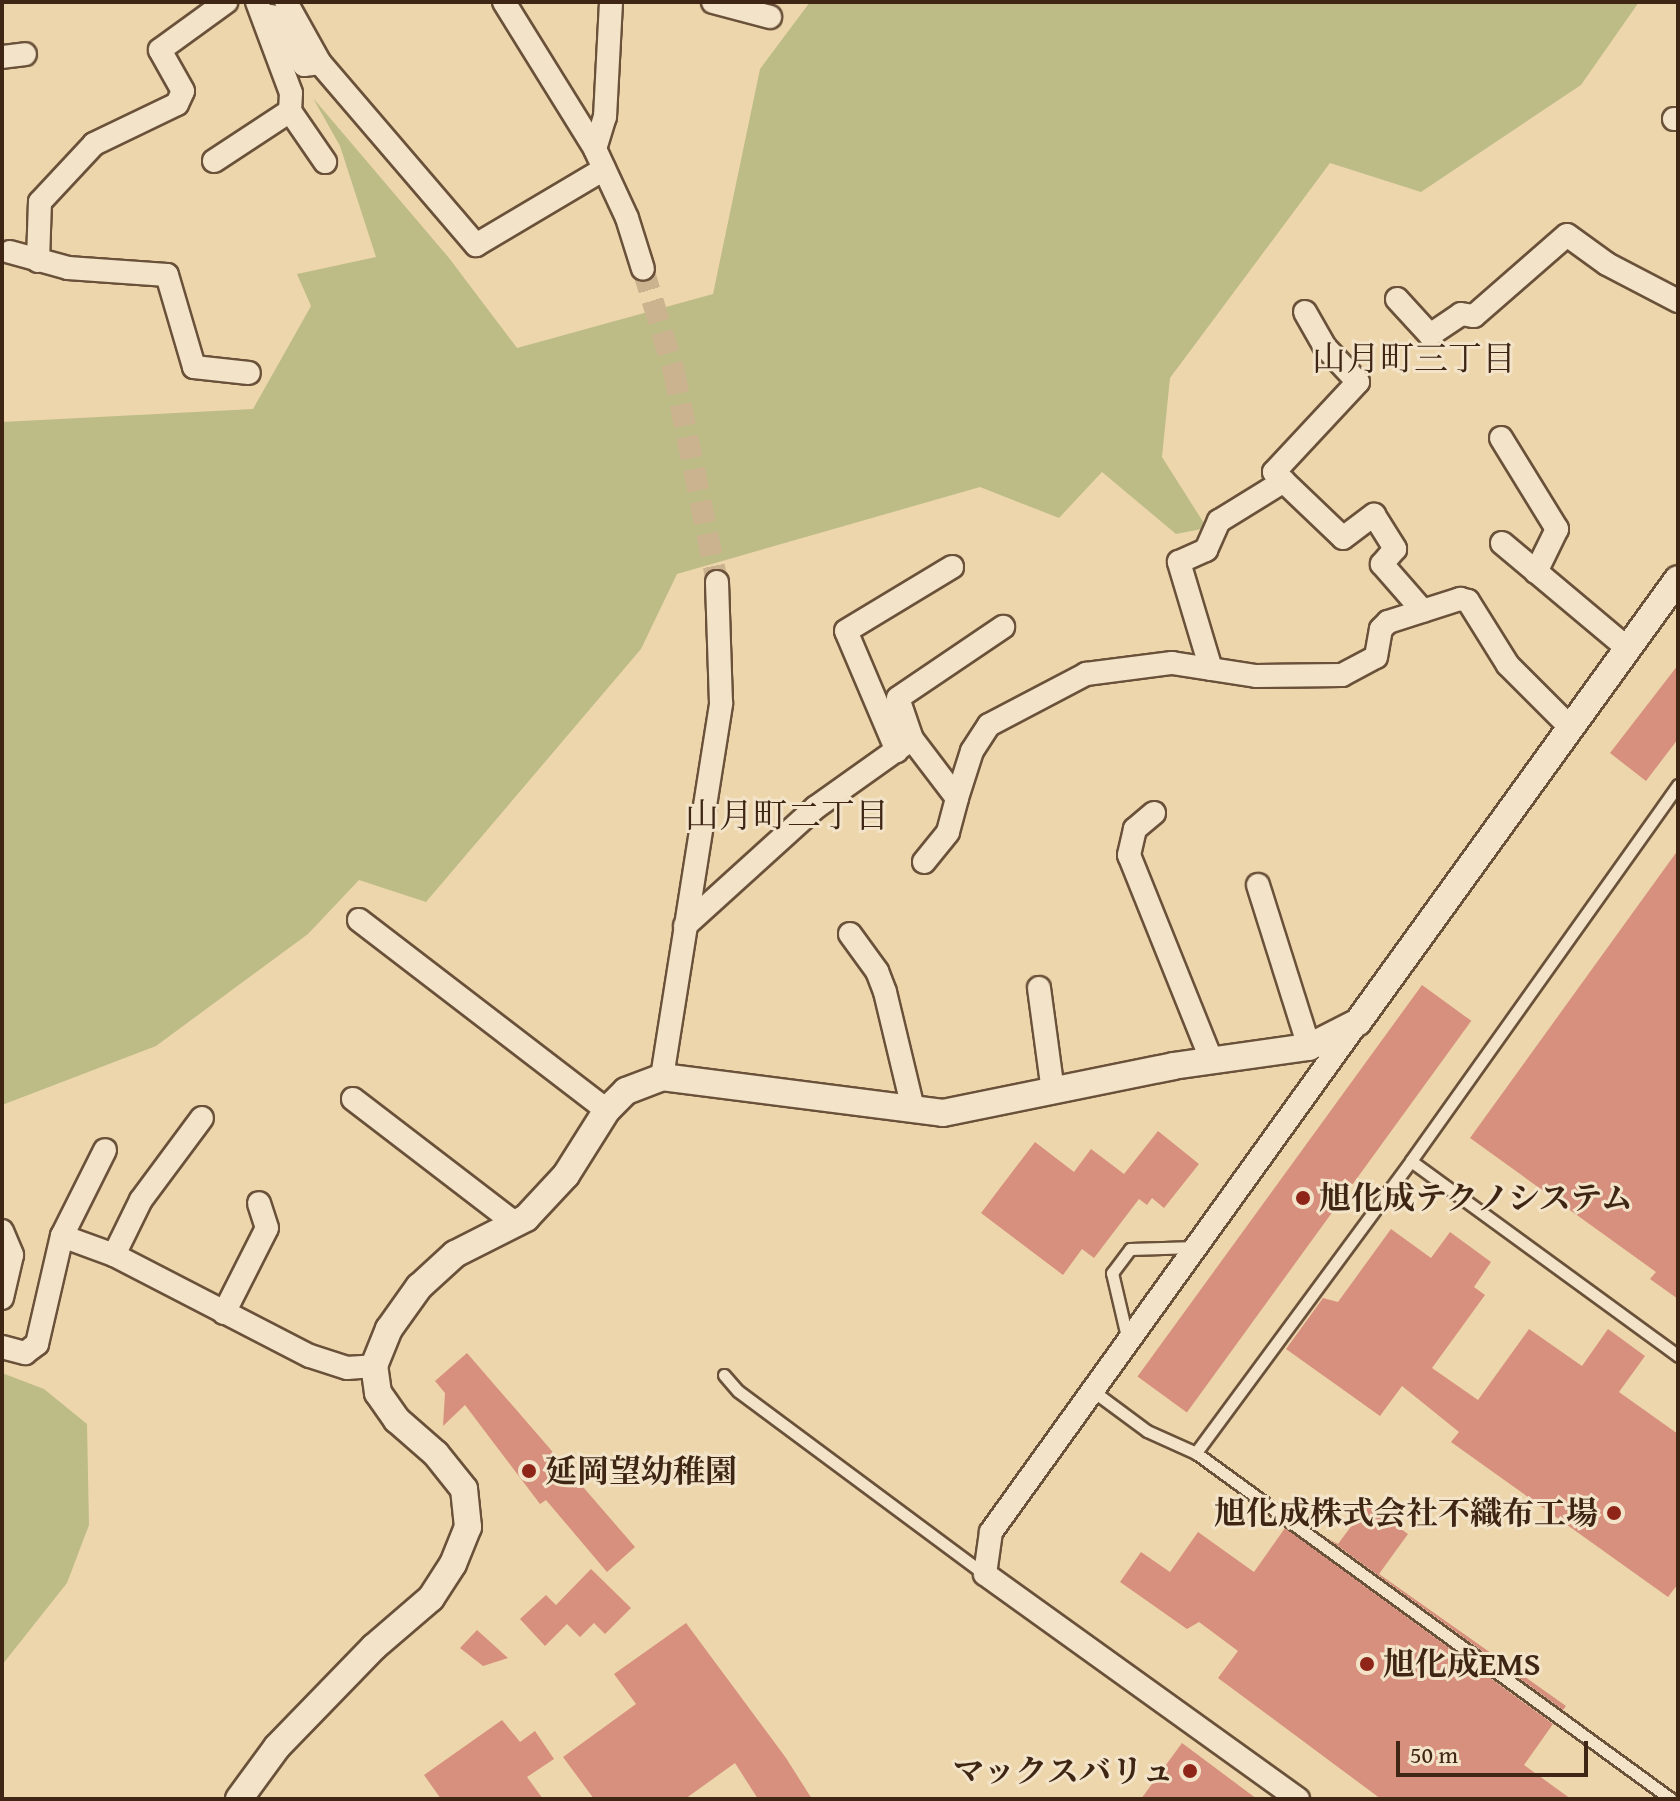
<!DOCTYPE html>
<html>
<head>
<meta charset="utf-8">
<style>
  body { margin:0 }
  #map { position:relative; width:1680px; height:1801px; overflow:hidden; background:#edd6ac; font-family:"Gentium Book Plus","Noto Serif JP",serif }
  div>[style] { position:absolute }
  .green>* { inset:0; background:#bdbc86 }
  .building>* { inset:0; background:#d7907d; transform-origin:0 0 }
  .minor-tunnel>* { height:22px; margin-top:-11px; transform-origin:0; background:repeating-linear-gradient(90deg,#cab38e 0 22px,transparent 0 33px) }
  .roads { filter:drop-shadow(2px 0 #6a513a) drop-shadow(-2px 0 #6a513a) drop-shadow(0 2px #6a513a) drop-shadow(0 -2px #6a513a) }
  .service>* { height:11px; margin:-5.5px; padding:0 5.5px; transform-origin:5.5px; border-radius:5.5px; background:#f3e4c9 }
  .minor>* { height:22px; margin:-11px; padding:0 11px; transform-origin:11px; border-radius:11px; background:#f3e4c9 }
  .tertiary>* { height:26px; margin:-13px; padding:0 13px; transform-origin:13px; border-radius:13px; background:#f3e4c9 }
  .dots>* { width:22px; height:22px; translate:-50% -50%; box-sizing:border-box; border:4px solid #f3e4c9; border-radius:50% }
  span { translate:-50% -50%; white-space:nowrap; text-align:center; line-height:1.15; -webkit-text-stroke:6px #f3e4c9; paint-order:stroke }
  .poi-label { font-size:32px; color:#3e2514; font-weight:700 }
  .left { translate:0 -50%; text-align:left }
  .right { translate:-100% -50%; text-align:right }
  .neighbourhood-label { font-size:34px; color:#3e2514 }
  .frame { position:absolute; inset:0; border:4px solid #3e2514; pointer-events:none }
  .scale { position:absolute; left:1396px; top:1741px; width:192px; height:36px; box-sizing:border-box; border:4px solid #3e2514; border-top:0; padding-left:10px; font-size:24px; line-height:28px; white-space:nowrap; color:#3e2514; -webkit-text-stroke:6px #f3e4c9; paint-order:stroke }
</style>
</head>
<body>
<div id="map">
  <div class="green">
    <i style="clip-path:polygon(810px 2px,1639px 2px,1581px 85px,1421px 192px,1330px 163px,1170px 378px,1162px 457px,1207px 528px,1176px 534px,1102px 472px,1059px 518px,980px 487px,677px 574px,641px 649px,426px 902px,359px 880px,308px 934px,156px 1046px,2px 1105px,2px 422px,253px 409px,311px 306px,297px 274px,376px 257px,340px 146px,313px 98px,449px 258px,517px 348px,713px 294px,760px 69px)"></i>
    <i style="clip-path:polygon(2px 1373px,44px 1389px,87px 1424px,89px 1525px,67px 1583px,2px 1665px)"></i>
  </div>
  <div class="building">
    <i style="clip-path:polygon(1678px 665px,1678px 739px,1646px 781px,1610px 753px)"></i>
    <i style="clip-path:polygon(1678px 850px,1678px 1299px,1650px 1279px,1656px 1272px,1470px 1138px)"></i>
    <i style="left:1422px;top:985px;width:61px;height:484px;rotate:36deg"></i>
    <i style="clip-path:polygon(1158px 1131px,1199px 1164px,1164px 1208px,1152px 1198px,1147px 1205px,1139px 1199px,1094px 1258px,1082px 1249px,1063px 1275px,981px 1213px,1035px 1142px,1074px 1172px,1091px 1149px,1124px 1174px)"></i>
    <i style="clip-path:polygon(1391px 1229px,1431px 1258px,1450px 1232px,1491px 1262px,1474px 1287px,1485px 1295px,1432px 1368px,1478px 1400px,1529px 1329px,1582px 1366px,1608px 1329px,1645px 1356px,1619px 1392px,1678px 1434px,1678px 1584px,1668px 1597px,1451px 1442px,1459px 1432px,1402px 1386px,1380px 1416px,1286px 1349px,1323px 1298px,1338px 1302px)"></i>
    <i style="clip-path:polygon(467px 1353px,635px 1547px,607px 1572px,546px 1500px,540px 1504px,465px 1405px,443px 1426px,445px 1393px,435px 1381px)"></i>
    <i style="clip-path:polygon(1367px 1505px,1408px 1534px,1379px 1574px,1566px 1706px,1563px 1710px,1327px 1538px,1338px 1544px)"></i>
    <i style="clip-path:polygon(1285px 1528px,1553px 1724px,1524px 1765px,1571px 1799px,1381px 1799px,1218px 1678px,1238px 1651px,1199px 1622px,1187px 1629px,1120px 1582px,1141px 1552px,1170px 1572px,1198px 1532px,1254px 1572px)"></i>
    <i style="clip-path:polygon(591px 1569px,631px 1608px,605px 1634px,594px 1623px,580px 1637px,567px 1624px,545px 1646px,520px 1619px,546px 1595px,556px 1605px)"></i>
    <i style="clip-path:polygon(686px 1623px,786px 1758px,812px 1799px,758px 1799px,735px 1763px,685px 1799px,594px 1799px,563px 1757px,636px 1704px,614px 1674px)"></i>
    <i style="clip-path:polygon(477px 1630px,508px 1658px,483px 1666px,460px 1648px)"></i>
    <i style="clip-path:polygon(502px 1720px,520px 1742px,535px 1731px,554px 1759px,527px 1777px,543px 1799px,441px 1799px,424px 1775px)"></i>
    <i style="clip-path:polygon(1182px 1743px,1257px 1799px,1141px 1799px)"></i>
  </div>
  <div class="minor-tunnel">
    <i style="left:643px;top:269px;width:108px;rotate:73.2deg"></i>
    <i style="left:674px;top:372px;width:214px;rotate:78.4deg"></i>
  </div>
  <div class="roads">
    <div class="service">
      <i style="left:1678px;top:785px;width:461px;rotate:125.4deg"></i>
      <i style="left:1411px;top:1161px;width:331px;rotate:36.1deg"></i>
      <i style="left:1411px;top:1161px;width:363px;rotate:126.4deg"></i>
      <i style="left:1196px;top:1453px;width:588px;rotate:36.07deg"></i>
      <i style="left:1128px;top:1341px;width:70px;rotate:-103.2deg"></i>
      <i style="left:1112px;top:1273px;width:30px;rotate:-53deg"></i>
      <i style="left:1130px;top:1249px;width:66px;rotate:-1.7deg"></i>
      <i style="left:724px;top:1375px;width:21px;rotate:49deg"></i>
      <i style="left:738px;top:1391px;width:307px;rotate:36.6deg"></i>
      <i style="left:1093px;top:1391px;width:67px;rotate:36.5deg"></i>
      <i style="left:1147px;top:1431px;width:54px;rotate:24.2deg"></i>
    </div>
    <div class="minor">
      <i style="left:257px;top:2px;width:97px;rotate:69.5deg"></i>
      <i style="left:291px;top:93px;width:18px;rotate:93deg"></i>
      <i style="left:290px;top:111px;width:62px;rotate:55.5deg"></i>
      <i style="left:286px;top:2px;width:70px;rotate:60.9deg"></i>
      <i style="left:320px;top:63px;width:240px;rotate:49.4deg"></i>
      <i style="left:476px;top:245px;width:149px;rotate:-30.7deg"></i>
      <i style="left:504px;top:2px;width:173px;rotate:58.2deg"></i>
      <i style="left:595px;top:149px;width:76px;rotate:65.1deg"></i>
      <i style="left:627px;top:218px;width:53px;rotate:72.6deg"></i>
      <i style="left:713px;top:2px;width:59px;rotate:14.7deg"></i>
      <i style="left:271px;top:16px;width:59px;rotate:56deg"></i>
      <i style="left:304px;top:65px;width:16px;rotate:-7deg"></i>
      <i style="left:2px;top:57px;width:23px;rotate:-7deg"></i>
      <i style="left:1674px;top:119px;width:4px"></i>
      <i style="left:595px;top:149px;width:34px;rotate:-73deg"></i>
      <i style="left:605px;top:117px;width:115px;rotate:-87deg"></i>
      <i style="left:214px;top:161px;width:91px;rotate:-33.3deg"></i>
      <i style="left:10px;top:252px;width:60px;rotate:15.4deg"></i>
      <i style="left:68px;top:268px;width:99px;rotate:4deg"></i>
      <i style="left:167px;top:275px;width:96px;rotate:73.6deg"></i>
      <i style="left:194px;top:367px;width:55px;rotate:6.2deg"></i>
      <i style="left:38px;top:261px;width:59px;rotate:-88.1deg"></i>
      <i style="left:40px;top:202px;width:79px;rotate:-47deg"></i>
      <i style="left:94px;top:144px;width:92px;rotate:-25.7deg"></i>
      <i style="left:177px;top:104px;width:14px;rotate:-65deg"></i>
      <i style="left:183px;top:91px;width:47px;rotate:-119.3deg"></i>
      <i style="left:160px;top:50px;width:82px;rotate:-36deg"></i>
      <i style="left:1397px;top:299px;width:49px;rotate:47.5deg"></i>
      <i style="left:1430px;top:335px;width:37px;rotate:-34deg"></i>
      <i style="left:1461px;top:314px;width:13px;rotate:9deg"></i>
      <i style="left:1474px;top:316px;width:123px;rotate:-41.1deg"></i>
      <i style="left:1567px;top:235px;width:49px;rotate:35.9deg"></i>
      <i style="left:1607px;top:264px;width:80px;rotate:27.5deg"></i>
      <i style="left:1305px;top:312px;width:40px;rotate:60.3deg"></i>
      <i style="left:1325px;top:347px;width:48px;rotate:46.7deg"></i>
      <i style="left:1358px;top:382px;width:123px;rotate:133deg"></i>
      <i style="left:1274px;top:472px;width:95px;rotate:43.7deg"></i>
      <i style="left:1343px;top:538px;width:39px;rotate:-37deg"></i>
      <i style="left:1374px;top:515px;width:40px;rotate:58deg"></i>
      <i style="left:1395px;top:549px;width:20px;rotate:131deg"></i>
      <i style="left:1382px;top:564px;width:62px;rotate:48.9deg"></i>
      <i style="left:1501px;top:438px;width:107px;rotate:58.4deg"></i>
      <i style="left:1557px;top:529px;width:48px;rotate:116deg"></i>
      <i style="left:1502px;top:543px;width:162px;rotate:40deg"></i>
      <i style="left:1211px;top:669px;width:112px;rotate:-106.7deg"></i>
      <i style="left:1179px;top:562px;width:30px;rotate:-24deg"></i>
      <i style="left:1206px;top:550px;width:32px;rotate:-66deg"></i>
      <i style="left:1219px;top:521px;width:76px;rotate:-31.6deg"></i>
      <i style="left:912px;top:739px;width:43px;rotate:-108.9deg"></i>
      <i style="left:898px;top:698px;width:127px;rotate:-34.1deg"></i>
      <i style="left:897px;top:751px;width:130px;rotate:-113deg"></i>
      <i style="left:846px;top:631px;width:124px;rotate:-31.1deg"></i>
      <i style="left:1154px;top:813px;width:25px;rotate:140deg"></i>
      <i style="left:1135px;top:829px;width:27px;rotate:103deg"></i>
      <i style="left:1129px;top:855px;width:220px;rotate:68.1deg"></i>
      <i style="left:924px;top:862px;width:38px;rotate:-51deg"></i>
      <i style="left:948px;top:832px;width:35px;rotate:-75deg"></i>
      <i style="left:1258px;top:885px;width:170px;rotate:72.5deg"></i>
      <i style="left:359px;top:920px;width:312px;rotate:37.5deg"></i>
      <i style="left:685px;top:926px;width:176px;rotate:-42.2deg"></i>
      <i style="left:815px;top:808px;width:119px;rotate:-35.4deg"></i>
      <i style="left:912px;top:739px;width:74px;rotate:52.7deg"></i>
      <i style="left:957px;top:798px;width:49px;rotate:-72.3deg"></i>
      <i style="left:972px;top:751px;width:31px;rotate:-57deg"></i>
      <i style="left:989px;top:725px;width:110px;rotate:-27.7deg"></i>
      <i style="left:1086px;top:674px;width:87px;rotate:-7.3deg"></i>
      <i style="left:1172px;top:663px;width:85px;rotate:8.8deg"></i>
      <i style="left:1256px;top:676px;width:86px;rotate:-0.7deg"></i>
      <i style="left:1342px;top:675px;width:38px;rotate:-28deg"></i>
      <i style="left:1376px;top:657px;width:28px;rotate:-80deg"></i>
      <i style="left:1381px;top:629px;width:10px;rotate:-45deg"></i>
      <i style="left:1388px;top:622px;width:76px;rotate:-17.7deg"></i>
      <i style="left:1460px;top:599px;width:8px;rotate:14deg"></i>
      <i style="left:1468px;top:601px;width:75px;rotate:58deg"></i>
      <i style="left:1508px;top:665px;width:88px;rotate:45deg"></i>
      <i style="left:850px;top:934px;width:46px;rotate:53.9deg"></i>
      <i style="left:877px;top:971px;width:22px;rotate:69deg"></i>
      <i style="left:885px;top:992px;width:120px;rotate:76.5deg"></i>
      <i style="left:1039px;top:988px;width:104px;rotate:82.3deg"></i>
      <i style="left:662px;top:1077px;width:379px;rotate:-81deg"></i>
      <i style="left:721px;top:703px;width:121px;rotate:-91.9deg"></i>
      <i style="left:353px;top:1099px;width:205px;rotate:37.5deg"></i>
      <i style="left:2px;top:1231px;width:26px;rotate:67deg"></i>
      <i style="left:12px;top:1255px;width:44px;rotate:103.1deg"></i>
      <i style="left:62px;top:1236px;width:96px;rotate:-63.4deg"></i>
      <i style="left:114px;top:1255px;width:61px;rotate:-63.9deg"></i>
      <i style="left:141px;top:1200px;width:102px;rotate:-53.4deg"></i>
      <i style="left:224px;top:1313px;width:95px;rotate:-63.2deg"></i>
      <i style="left:267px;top:1228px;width:26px;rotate:-108deg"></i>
      <i style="left:2px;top:1347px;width:24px;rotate:15deg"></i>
      <i style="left:25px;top:1353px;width:15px;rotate:-37deg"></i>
      <i style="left:37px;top:1344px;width:111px;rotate:-77deg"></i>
      <i style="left:62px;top:1236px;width:55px;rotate:20.1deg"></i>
      <i style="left:114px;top:1255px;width:220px;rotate:27.3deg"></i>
      <i style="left:310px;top:1356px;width:39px;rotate:18deg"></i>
      <i style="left:347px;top:1368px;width:27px;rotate:-4deg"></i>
      <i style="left:1298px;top:1799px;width:385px;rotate:-144.3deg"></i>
      <i style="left:985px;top:1574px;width:42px;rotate:-81.9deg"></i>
      <i style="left:991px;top:1532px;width:627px;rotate:-54.28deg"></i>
    </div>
    <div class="tertiary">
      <i style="left:239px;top:1799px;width:64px;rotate:-53.8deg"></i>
      <i style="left:277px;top:1747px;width:139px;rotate:-45.9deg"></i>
      <i style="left:374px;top:1647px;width:75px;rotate:-40.7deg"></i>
      <i style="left:431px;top:1598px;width:40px;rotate:-57.1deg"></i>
      <i style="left:453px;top:1564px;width:40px;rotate:-68deg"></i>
      <i style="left:468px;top:1527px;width:38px;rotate:-96deg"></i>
      <i style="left:464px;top:1489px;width:45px;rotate:-128.7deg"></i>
      <i style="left:436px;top:1454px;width:52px;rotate:-138.9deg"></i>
      <i style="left:397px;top:1420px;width:33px;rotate:-125deg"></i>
      <i style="left:378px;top:1393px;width:27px;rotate:-98deg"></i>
      <i style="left:374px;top:1366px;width:40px;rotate:-68deg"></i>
      <i style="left:389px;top:1329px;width:52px;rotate:-54.5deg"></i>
      <i style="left:419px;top:1287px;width:49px;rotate:-42.5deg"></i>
      <i style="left:455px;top:1254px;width:80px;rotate:-26.9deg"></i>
      <i style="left:526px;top:1218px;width:59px;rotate:-47.1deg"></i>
      <i style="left:566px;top:1175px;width:77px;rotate:-57.8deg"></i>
      <i style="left:607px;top:1110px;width:27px;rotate:-45deg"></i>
      <i style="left:626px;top:1091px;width:39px;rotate:-21deg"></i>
      <i style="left:662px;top:1077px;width:283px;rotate:7.3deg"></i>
      <i style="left:943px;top:1113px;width:235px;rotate:-11.5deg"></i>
      <i style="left:1173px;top:1066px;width:137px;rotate:-8deg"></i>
      <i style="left:1309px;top:1047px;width:55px;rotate:-27deg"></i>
      <i style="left:1358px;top:1022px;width:546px;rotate:-54.16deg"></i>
    </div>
  </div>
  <div class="dots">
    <i style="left:1303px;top:1198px;background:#8f2418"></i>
    <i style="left:529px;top:1471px;background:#8f2418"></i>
    <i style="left:1614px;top:1513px;background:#8f2418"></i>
    <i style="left:1367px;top:1664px;background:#8f2418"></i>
    <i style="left:1190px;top:1771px;background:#8f2418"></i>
  </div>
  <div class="poi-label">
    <span class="left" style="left:1319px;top:1198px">旭化成テクノシステム</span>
    <span class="left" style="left:545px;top:1471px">延岡望幼稚園</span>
    <span class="right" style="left:1598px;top:1513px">旭化成株式会社不織布工場</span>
    <span class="left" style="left:1383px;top:1664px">旭化成EMS</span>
    <span class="right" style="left:1174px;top:1771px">マックスバリュ</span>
  </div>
  <div class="neighbourhood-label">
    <span style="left:1414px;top:358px">山月町三丁目</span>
    <span style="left:787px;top:815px">山月町二丁目</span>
  </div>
  <div class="frame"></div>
  <div class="scale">50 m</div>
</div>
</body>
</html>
